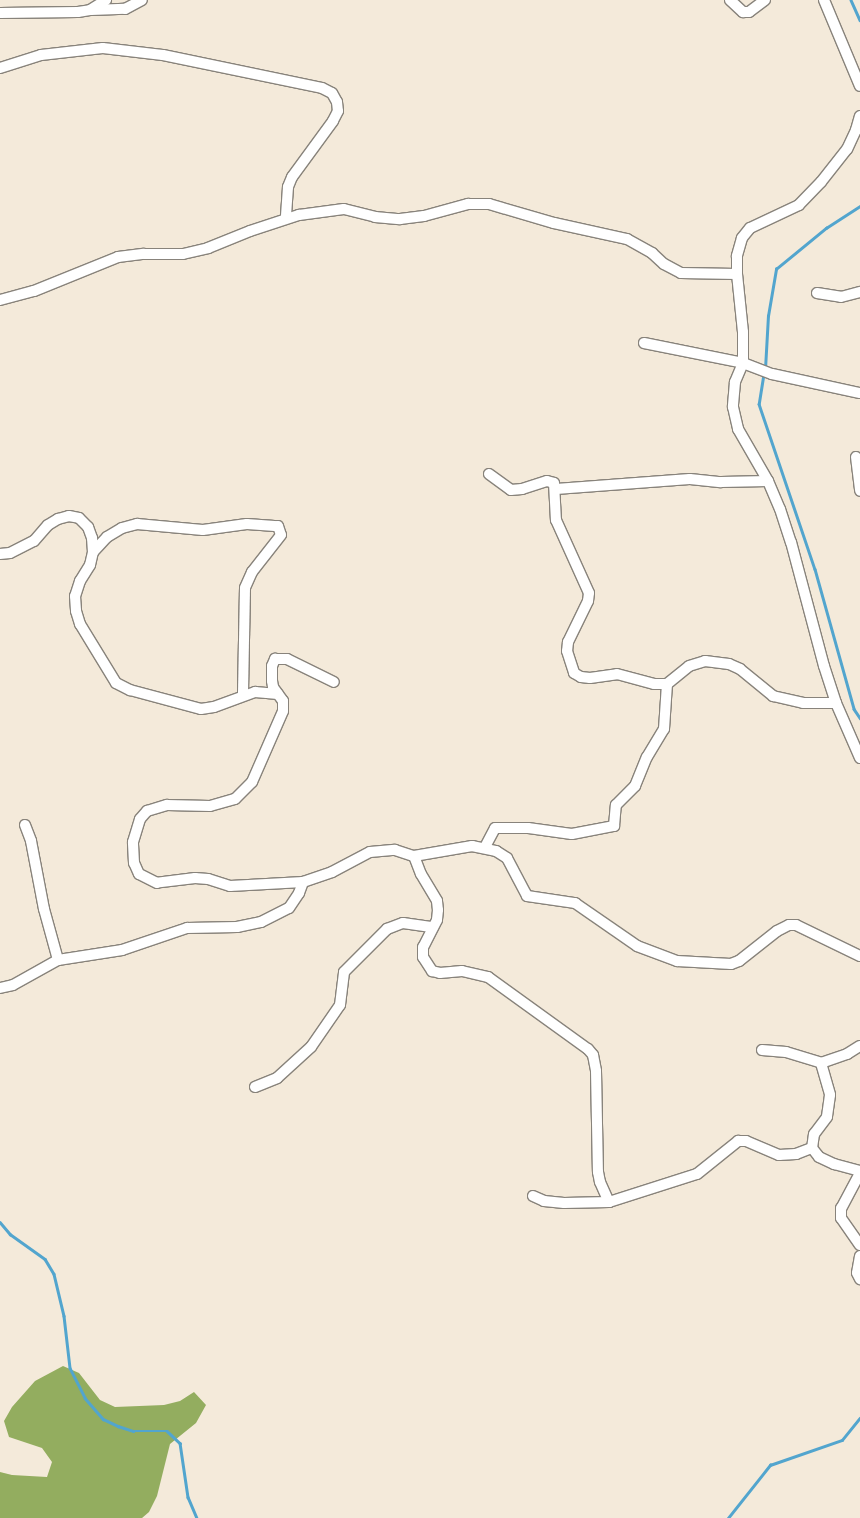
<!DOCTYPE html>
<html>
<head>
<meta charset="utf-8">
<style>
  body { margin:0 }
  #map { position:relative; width:860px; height:1518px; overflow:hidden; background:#f4eada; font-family:Mynerve,sans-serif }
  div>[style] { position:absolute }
  .forest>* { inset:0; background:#93ad5f }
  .stream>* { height:2.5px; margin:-1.25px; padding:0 1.25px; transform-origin:1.25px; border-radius:1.25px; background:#52a5ce }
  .roads { filter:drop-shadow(1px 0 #88837b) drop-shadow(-1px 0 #88837b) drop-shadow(0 1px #88837b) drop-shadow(0 -1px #88837b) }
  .minor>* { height:10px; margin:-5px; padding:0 5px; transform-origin:5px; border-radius:5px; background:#fff }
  span { translate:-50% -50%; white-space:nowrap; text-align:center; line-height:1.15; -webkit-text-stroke:4px #f6f6f2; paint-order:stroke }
</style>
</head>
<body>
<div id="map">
  <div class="forest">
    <i style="clip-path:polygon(63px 1366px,79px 1373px,100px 1400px,115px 1407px,164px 1405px,180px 1401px,194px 1392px,206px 1405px,196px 1423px,170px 1444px,157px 1496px,149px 1512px,142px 1518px,0 1518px,0 1472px,12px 1475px,47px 1477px,52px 1462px,42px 1448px,9px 1437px,4px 1421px,12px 1407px,35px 1381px)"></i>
  </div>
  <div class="stream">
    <i style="left:851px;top:0;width:22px;rotate:66deg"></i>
    <i style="left:765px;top:369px;width:53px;rotate:-86.8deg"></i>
    <i style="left:768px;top:316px;width:48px;rotate:-80.3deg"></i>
    <i style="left:776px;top:269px;width:65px;rotate:-39.4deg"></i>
    <i style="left:826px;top:228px;width:40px;rotate:-32.9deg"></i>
    <i style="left:764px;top:374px;width:30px;rotate:99deg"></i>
    <i style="left:759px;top:404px;width:174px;rotate:71.3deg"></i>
    <i style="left:815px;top:569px;width:145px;rotate:74.4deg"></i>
    <i style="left:854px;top:709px;width:11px;rotate:56deg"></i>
    <i style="left:0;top:1222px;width:16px;rotate:50deg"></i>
    <i style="left:10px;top:1234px;width:43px;rotate:35.5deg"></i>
    <i style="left:45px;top:1259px;width:17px;rotate:59deg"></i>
    <i style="left:54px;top:1274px;width:43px;rotate:76.6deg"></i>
    <i style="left:64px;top:1316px;width:52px;rotate:83.4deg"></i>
    <i style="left:70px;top:1368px;width:34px;rotate:63deg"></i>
    <i style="left:85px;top:1398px;width:28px;rotate:49deg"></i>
    <i style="left:103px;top:1419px;width:17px;rotate:25deg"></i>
    <i style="left:118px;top:1426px;width:16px;rotate:18deg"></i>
    <i style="left:133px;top:1431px;width:34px"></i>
    <i style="left:167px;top:1431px;width:18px;rotate:43deg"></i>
    <i style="left:180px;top:1443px;width:55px;rotate:81.6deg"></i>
    <i style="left:188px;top:1497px;width:23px;rotate:67deg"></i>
    <i style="left:728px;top:1518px;width:68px;rotate:-51.6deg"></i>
    <i style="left:770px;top:1465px;width:76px;rotate:-19.1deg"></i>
    <i style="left:842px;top:1440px;width:28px;rotate:-51deg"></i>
  </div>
  <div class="roads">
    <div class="minor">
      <i style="left:730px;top:0;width:18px;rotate:43deg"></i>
      <i style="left:743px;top:12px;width:6px"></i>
      <i style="left:749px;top:12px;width:20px;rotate:-37deg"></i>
      <i style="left:824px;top:0;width:93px;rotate:67.3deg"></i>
      <i style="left:91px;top:10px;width:34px;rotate:-2deg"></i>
      <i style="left:125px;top:9px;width:19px;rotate:-28deg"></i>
      <i style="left:0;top:13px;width:78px;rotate:-0.7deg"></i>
      <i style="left:78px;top:12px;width:12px;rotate:-9deg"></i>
      <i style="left:90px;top:10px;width:19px;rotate:-32deg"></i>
      <i style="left:0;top:68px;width:43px;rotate:-17.6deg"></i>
      <i style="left:41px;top:55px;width:62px;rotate:-6.4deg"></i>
      <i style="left:103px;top:48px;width:60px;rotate:6.7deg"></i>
      <i style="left:163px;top:55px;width:162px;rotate:11.7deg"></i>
      <i style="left:322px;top:88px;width:11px;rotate:27deg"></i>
      <i style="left:332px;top:93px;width:10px;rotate:61deg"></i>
      <i style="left:337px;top:102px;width:9px;rotate:84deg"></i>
      <i style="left:338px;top:111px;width:11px;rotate:117deg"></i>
      <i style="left:333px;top:121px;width:69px;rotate:126.2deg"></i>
      <i style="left:292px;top:177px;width:11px;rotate:112deg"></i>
      <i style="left:288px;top:187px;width:31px;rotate:94deg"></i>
      <i style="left:860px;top:116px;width:15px;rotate:106deg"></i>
      <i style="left:856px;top:130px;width:21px;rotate:115deg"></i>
      <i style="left:847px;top:149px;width:42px;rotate:128.2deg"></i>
      <i style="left:821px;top:182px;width:32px;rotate:134deg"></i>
      <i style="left:799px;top:205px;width:54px;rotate:154.9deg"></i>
      <i style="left:750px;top:228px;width:13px;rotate:129deg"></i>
      <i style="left:742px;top:238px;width:19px;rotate:106deg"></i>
      <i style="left:737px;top:256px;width:18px;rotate:90deg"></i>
      <i style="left:737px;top:274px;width:58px;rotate:84.1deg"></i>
      <i style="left:743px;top:332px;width:31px;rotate:90deg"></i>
      <i style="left:743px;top:363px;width:21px;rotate:113deg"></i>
      <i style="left:735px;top:382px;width:25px;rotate:95deg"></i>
      <i style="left:733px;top:407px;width:23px;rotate:77deg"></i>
      <i style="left:738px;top:429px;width:60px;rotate:60deg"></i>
      <i style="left:768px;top:481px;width:30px;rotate:67deg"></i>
      <i style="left:780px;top:509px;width:35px;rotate:72deg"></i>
      <i style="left:791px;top:542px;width:128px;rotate:75.1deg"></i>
      <i style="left:824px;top:666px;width:39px;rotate:72deg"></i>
      <i style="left:836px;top:703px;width:60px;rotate:66.4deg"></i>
      <i style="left:817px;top:293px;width:24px;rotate:9deg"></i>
      <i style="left:841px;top:297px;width:20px;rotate:-15deg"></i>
      <i style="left:0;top:300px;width:35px;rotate:-15deg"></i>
      <i style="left:34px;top:291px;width:91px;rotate:-22deg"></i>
      <i style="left:118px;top:257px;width:26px;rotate:-7deg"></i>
      <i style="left:144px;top:254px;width:39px"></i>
      <i style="left:183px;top:254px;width:26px;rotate:-13deg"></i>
      <i style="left:208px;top:248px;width:45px;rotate:-22deg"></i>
      <i style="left:250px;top:231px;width:52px;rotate:-18.1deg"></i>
      <i style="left:299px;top:215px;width:45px;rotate:-7.6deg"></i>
      <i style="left:344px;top:209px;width:32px;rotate:14deg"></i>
      <i style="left:375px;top:217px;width:25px;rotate:5deg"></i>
      <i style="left:400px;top:219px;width:24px;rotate:-7deg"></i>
      <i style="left:424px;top:216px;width:46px;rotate:-15.3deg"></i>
      <i style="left:468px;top:204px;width:21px"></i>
      <i style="left:489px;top:204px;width:68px;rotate:16.3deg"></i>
      <i style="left:554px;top:223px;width:75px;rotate:12.4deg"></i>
      <i style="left:627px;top:239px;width:29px;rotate:29deg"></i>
      <i style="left:652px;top:253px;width:16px;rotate:43deg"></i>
      <i style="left:664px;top:264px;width:19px;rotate:28deg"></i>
      <i style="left:681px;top:273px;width:56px;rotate:1deg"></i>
      <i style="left:644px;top:343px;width:101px;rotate:11.4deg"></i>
      <i style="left:743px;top:363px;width:31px;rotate:21deg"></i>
      <i style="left:772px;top:374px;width:90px;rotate:12.2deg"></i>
      <i style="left:856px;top:457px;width:34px;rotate:83deg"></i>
      <i style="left:489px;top:474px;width:27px;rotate:36deg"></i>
      <i style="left:511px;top:490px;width:11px;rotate:-5deg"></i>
      <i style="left:522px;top:489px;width:26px;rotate:-18deg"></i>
      <i style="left:547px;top:481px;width:7px;rotate:16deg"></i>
      <i style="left:554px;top:483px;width:37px;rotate:87deg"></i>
      <i style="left:556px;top:520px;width:80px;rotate:65.7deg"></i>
      <i style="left:589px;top:593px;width:8px;rotate:97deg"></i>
      <i style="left:588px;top:601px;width:46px;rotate:116deg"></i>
      <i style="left:568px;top:642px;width:9px;rotate:96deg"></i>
      <i style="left:567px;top:651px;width:23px;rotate:72deg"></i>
      <i style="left:574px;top:673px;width:8px;rotate:30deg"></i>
      <i style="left:581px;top:677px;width:9px;rotate:6deg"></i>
      <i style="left:590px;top:678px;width:27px;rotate:-8deg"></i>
      <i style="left:617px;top:674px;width:38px;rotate:15deg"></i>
      <i style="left:654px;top:684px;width:13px"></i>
      <i style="left:556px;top:489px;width:134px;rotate:-4.3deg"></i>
      <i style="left:690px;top:479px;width:31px;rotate:6deg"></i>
      <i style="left:721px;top:482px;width:47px;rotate:-1.2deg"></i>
      <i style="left:93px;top:552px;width:21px;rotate:-47deg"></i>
      <i style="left:107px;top:537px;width:17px;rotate:-31deg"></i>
      <i style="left:122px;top:528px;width:16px;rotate:-15deg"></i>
      <i style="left:137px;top:524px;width:66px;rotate:5.2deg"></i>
      <i style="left:203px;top:530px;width:44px;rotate:-7.8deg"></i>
      <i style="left:247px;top:524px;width:31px;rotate:4deg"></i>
      <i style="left:278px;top:526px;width:9px;rotate:72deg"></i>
      <i style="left:281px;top:535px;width:47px;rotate:128.1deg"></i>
      <i style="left:252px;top:572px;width:17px;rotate:114deg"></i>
      <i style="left:245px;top:588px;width:107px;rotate:91.1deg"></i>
      <i style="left:0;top:554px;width:10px;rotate:-6deg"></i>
      <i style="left:10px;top:553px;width:27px;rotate:-27deg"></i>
      <i style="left:34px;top:541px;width:21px;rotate:-49deg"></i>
      <i style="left:48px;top:525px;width:12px;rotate:-31deg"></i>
      <i style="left:58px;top:519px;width:11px;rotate:-15deg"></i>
      <i style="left:69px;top:516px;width:10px;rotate:11deg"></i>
      <i style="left:79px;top:518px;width:13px;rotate:45deg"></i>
      <i style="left:88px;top:527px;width:12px;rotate:70deg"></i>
      <i style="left:92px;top:538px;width:14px;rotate:86deg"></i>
      <i style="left:93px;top:552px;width:13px;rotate:103deg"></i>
      <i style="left:90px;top:565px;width:19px;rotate:122deg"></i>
      <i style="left:80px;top:581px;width:16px;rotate:108deg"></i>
      <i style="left:75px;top:596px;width:15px;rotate:86deg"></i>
      <i style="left:76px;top:611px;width:14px;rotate:73deg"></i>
      <i style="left:80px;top:624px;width:69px;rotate:58.6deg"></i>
      <i style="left:116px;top:683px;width:16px;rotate:27deg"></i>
      <i style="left:130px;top:690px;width:73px;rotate:15deg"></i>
      <i style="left:201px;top:709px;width:13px;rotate:-9deg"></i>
      <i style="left:214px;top:707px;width:44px;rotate:-20.1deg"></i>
      <i style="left:255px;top:692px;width:23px;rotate:5deg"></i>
      <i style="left:25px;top:825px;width:17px;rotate:69deg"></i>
      <i style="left:31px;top:841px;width:69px;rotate:79.2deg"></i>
      <i style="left:44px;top:909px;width:53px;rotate:74.6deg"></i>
      <i style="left:58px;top:960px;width:65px;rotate:-8.9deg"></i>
      <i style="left:122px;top:950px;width:69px;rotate:-18.7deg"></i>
      <i style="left:187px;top:928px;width:50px;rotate:-1.1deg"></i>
      <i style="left:237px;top:927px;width:25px;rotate:-12deg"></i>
      <i style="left:261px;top:922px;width:31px;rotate:-27deg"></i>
      <i style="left:289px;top:908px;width:18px;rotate:-56deg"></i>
      <i style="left:299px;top:893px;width:12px;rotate:-70deg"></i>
      <i style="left:303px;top:882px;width:31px;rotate:-19deg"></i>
      <i style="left:332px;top:872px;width:43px;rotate:-27.8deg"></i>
      <i style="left:370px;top:852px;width:25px;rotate:-5deg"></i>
      <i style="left:395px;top:850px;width:20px;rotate:18deg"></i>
      <i style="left:414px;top:856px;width:59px;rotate:-9.8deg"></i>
      <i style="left:472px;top:846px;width:25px;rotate:12deg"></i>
      <i style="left:496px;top:851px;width:13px;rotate:32deg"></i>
      <i style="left:507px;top:858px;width:43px;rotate:62.2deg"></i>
      <i style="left:527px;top:896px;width:49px;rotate:8.3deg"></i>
      <i style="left:575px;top:903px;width:75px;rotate:34.7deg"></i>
      <i style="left:637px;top:946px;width:43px;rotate:20.6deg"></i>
      <i style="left:677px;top:961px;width:54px;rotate:3.2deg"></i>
      <i style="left:731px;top:964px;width:9px;rotate:-21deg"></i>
      <i style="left:739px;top:961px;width:48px;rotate:-38.3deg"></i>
      <i style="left:777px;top:931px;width:13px;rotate:-27deg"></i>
      <i style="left:789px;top:925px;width:7px"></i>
      <i style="left:796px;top:925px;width:71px;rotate:25.8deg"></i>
      <i style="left:485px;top:847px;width:21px;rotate:-62deg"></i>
      <i style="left:495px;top:828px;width:33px"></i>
      <i style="left:528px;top:828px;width:44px;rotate:7.8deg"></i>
      <i style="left:572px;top:834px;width:43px;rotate:-10.8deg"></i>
      <i style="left:614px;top:826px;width:21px;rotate:-85deg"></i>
      <i style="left:616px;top:805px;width:27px;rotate:-45deg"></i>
      <i style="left:635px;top:786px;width:31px;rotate:-68deg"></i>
      <i style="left:647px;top:757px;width:33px;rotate:-59deg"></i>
      <i style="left:664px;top:729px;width:45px;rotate:-86.2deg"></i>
      <i style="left:667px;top:684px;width:28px;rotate:-39deg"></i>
      <i style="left:689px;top:666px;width:17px;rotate:-17deg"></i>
      <i style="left:705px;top:661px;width:24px;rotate:7deg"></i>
      <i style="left:729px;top:664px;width:12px;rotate:24deg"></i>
      <i style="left:740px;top:669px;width:43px;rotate:39.3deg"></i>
      <i style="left:773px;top:696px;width:31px;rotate:13deg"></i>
      <i style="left:803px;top:703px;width:33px"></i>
      <i style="left:414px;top:856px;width:19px;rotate:69deg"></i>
      <i style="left:421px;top:874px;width:31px;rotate:59deg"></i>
      <i style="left:437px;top:901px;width:9px;rotate:84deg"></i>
      <i style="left:438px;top:910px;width:10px;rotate:96deg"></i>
      <i style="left:437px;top:920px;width:30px;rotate:117deg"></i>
      <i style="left:423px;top:947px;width:10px;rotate:90deg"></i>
      <i style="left:423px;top:957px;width:17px;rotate:57deg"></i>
      <i style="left:432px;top:971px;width:8px;rotate:14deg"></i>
      <i style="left:440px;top:973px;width:22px;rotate:-5deg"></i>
      <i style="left:462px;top:971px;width:27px;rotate:13deg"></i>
      <i style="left:488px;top:977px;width:123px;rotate:35.8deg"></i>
      <i style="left:588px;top:1049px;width:8px;rotate:50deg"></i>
      <i style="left:593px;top:1055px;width:16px;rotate:79deg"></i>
      <i style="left:596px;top:1071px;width:101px;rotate:88.9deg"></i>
      <i style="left:598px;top:1172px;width:10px;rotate:79deg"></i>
      <i style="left:600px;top:1182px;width:22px;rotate:66deg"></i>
      <i style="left:303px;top:882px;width:73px;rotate:176.9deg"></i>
      <i style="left:230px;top:886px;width:23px;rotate:-162deg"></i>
      <i style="left:208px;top:879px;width:13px;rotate:-176deg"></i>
      <i style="left:195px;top:878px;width:38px;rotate:173deg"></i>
      <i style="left:157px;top:883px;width:20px;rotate:-153deg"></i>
      <i style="left:139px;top:874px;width:12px;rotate:-114deg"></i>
      <i style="left:134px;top:863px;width:21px;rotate:-93deg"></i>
      <i style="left:133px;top:842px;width:24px;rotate:-73deg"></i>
      <i style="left:140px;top:819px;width:11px;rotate:-49deg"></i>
      <i style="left:147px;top:811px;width:21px;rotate:-17deg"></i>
      <i style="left:167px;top:805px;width:43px;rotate:1.3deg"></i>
      <i style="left:210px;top:806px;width:26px;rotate:-16deg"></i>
      <i style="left:235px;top:799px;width:24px;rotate:-45deg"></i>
      <i style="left:252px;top:782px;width:77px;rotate:-66.4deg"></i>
      <i style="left:283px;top:711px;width:10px;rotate:-90deg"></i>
      <i style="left:283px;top:701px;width:17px;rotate:-126deg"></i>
      <i style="left:273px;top:687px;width:6px;rotate:-99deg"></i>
      <i style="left:272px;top:681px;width:15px;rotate:-90deg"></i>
      <i style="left:272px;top:666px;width:8px;rotate:-67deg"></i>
      <i style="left:275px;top:659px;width:12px"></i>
      <i style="left:287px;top:659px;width:52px;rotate:26.1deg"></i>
      <i style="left:0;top:988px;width:13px;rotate:-13deg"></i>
      <i style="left:13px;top:985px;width:51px;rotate:-29.1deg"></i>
      <i style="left:762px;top:1050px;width:24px;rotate:5deg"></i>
      <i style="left:786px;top:1052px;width:37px;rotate:17deg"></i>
      <i style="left:821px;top:1063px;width:28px;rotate:-19deg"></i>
      <i style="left:847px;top:1054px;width:15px;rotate:-32deg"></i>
      <i style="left:821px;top:1063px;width:33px;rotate:74deg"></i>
      <i style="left:830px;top:1095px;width:22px;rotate:98deg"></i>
      <i style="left:827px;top:1117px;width:21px;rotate:127deg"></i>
      <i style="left:814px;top:1134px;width:14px;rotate:98deg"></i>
      <i style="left:812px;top:1148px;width:11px;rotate:52deg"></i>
      <i style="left:819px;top:1157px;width:17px;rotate:25deg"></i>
      <i style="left:834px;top:1164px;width:27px;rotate:15deg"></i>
      <i style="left:255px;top:1087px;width:24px;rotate:-22deg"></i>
      <i style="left:277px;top:1078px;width:46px;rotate:-42.4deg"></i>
      <i style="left:311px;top:1047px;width:51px;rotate:-55.4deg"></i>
      <i style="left:340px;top:1005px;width:33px;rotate:-83deg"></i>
      <i style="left:344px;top:972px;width:61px;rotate:-45deg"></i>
      <i style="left:387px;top:929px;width:17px;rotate:-21deg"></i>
      <i style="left:403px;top:923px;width:30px;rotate:8deg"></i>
      <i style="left:860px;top:1173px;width:40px;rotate:118deg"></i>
      <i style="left:841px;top:1208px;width:10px;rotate:90deg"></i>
      <i style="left:841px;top:1218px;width:33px;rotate:55deg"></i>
      <i style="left:533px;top:1196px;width:12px;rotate:24deg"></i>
      <i style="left:544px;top:1201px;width:20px;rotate:6deg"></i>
      <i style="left:564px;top:1203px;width:45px;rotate:-1.3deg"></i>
      <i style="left:609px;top:1202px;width:92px;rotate:-17.7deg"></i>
      <i style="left:697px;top:1174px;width:53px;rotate:-38.8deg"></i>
      <i style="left:738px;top:1141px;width:8px"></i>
      <i style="left:746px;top:1141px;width:36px;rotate:23deg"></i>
      <i style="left:779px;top:1155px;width:17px;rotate:-3deg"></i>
      <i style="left:796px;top:1154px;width:17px;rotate:-21deg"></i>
      <i style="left:860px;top:1256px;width:17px;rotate:100deg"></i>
      <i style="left:857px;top:1273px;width:7px;rotate:63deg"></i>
    </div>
  </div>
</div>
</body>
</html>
